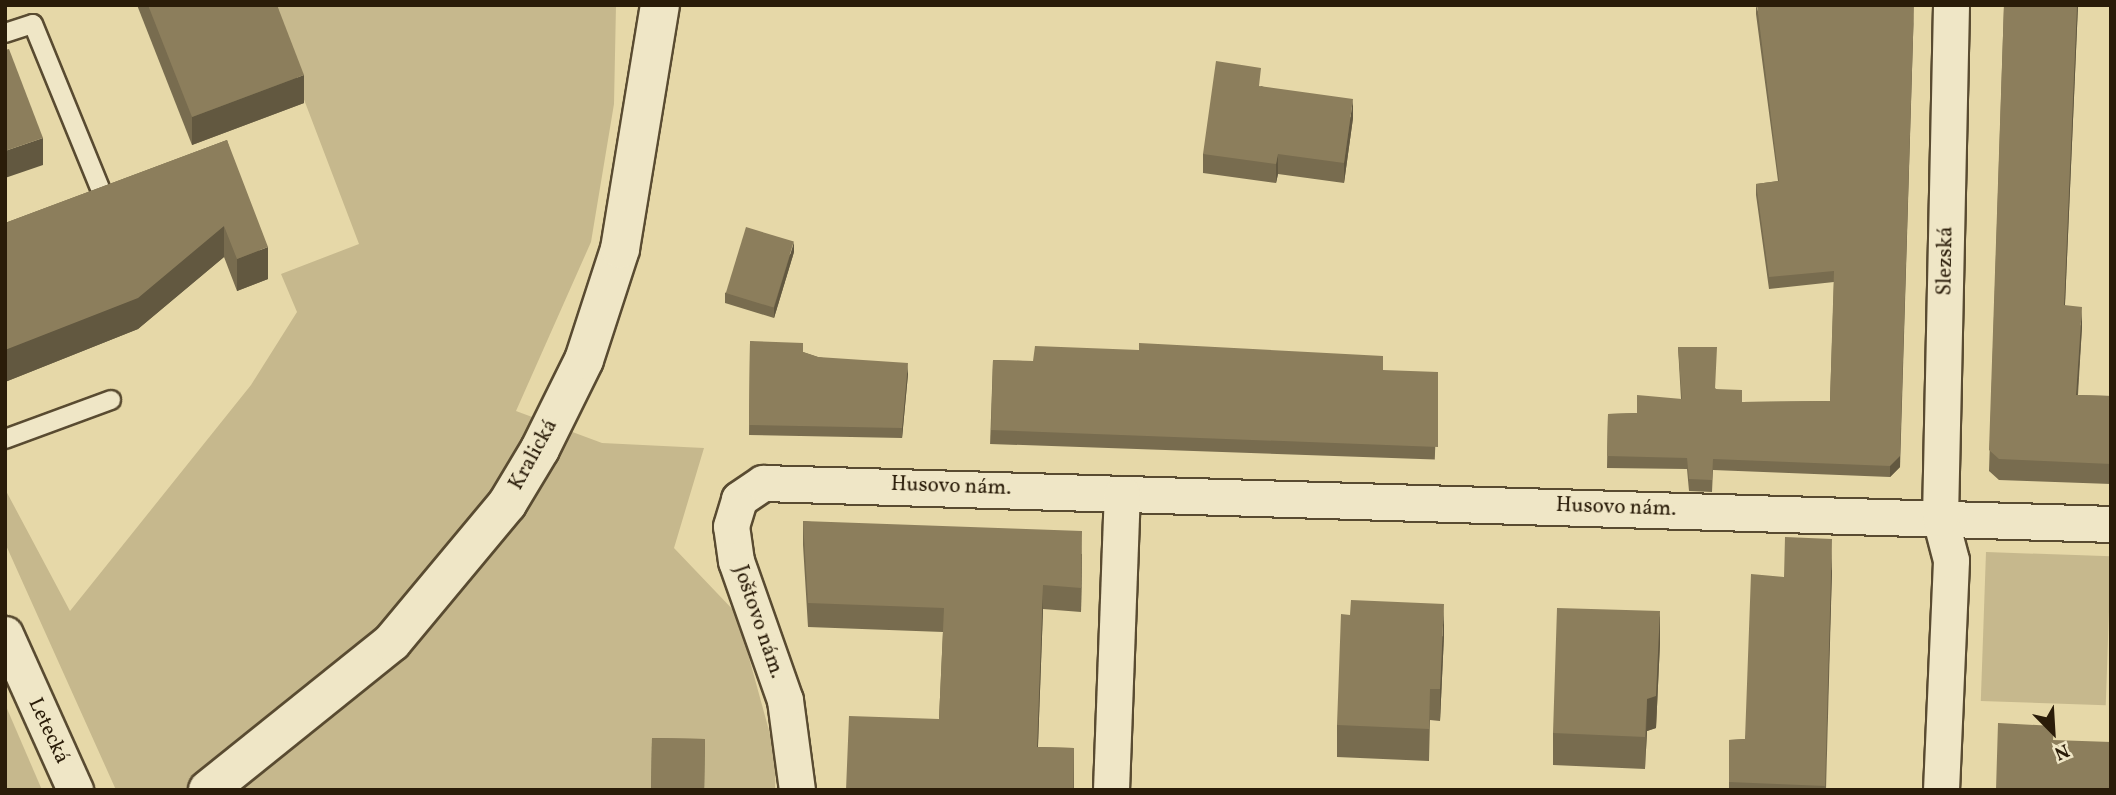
<!DOCTYPE html>
<html>
<head>
<meta charset="utf-8">
<style>
  body { margin:0 }
  #map { position:relative; width:2116px; height:795px; overflow:hidden; background:#e6d8a8; font-family:Vollkorn,serif }
  div>[style] { position:absolute }
  .green>* { inset:0; background:#c6b88d; transform-origin:0 0 }
  .roads { filter:drop-shadow(2px 0 #594b31) drop-shadow(-2px 0 #594b31) drop-shadow(0 2px #594b31) drop-shadow(0 -2px #594b31) }
  .lane>* { height:18px; margin:-9px; padding:0 9px; transform-origin:9px; border-radius:9px; background:#efe6c6 }
  .street>* { height:35px; margin:-17.5px; padding:0 17.5px; transform-origin:17.5px; border-radius:17.5px; background:#efe6c6 }
  .secondary>* { height:38px; margin:-19px; padding:0 19px; transform-origin:19px; border-radius:19px; background:#efe6c6 }
  .wall>* { inset:0; background:#786c4f; transform-origin:0 0 }
  .shaded-wall>* { inset:0; background:#625840 }
  .building>* { inset:0; background:#8c7e5c; transform-origin:0 0 }
  span { translate:-50% -50%; white-space:nowrap; text-align:center; line-height:1.15; -webkit-text-stroke:7px #efe6c6; paint-order:stroke }
  .street-label { font-size:21px; color:#2a1c09 }
  .frame { position:absolute; inset:0; border:7px solid #2a1c09; pointer-events:none }
  .north { position:absolute; left:2018px; top:697px; width:70px; height:70px; -webkit-text-stroke:5px #efe6c6; paint-order:stroke; rotate:156deg; font-size:19px; font-weight:700; line-height:28px; text-align:center; color:#2a1c09 }
  .north::after { content:''; display:block; margin:auto; width:24px; height:32px; background:#2a1c09; clip-path:polygon(50% 0,100% 100%,50% 72%,0 100%) }
</style>
</head>
<body>
<div id="map">
  <div class="green">
    <i style="clip-path:polygon(268px 5px,616px 5px,614px 104px,591px 242px,516px 411px,602px 443px,704px 448px,674px 548px,737px 614px,776px 756px,775px 790px,116px 790px,5px 543px,5px 489px,70px 611px,251px 385px,297px 312px,281px 274px,359px 244px)"></i>
    <i style="left:1986px;top:552px;width:125px;height:149px;rotate:2deg"></i>
    <i style="clip-path:polygon(5px 704px,42px 790px,5px 790px)"></i>
  </div>
  <div class="roads">
    <div class="lane">
      <i style="left:5px;top:33px;width:29px;rotate:-18deg"></i>
      <i style="left:33px;top:24px;width:177px;rotate:67.8deg"></i>
      <i style="left:5px;top:439px;width:113px;rotate:-20.2deg"></i>
    </div>
    <div class="street">
      <i style="left:5px;top:634px;width:171px;rotate:65.8deg"></i>
      <i style="left:797px;top:790px;width:91px;rotate:-97.6deg"></i>
      <i style="left:785px;top:700px;width:147px;rotate:-109.4deg"></i>
      <i style="left:736px;top:561px;width:35px;rotate:-98deg"></i>
      <i style="left:731px;top:526px;width:28px;rotate:-73deg"></i>
      <i style="left:739px;top:499px;width:29px;rotate:-34deg"></i>
      <i style="left:763px;top:483px;width:1349px;rotate:1.74deg"></i>
      <i style="left:1111px;top:790px;width:296px;rotate:-87.9deg"></i>
      <i style="left:1941px;top:790px;width:230px;rotate:-87.5deg"></i>
      <i style="left:1951px;top:560px;width:43px;rotate:-104.7deg"></i>
      <i style="left:1940px;top:518px;width:513px;rotate:-88.77deg"></i>
    </div>
    <div class="secondary">
      <i style="left:208px;top:790px;width:236px;rotate:-38.8deg"></i>
      <i style="left:392px;top:642px;width:180px;rotate:-50.2deg"></i>
      <i style="left:507px;top:504px;width:64px;rotate:-59deg"></i>
      <i style="left:540px;top:449px;width:99px;rotate:-63.7deg"></i>
      <i style="left:584px;top:360px;width:117px;rotate:-72deg"></i>
      <i style="left:620px;top:249px;width:247px;rotate:-80.7deg"></i>
    </div>
  </div>
  <div class="wall">
    <i style="clip-path:polygon(137px 5px,277px 5px,304px 103px,192px 145px)"></i>
    <i style="clip-path:polygon(1756px 5px,1900px 467px,1890px 477px,1713px 470px,1712px 492px,1689px 491px,1687px 469px,1607px 468px,1608px 414px,1637px 413px,1681px 399px,1678px 347px,1716px 389px,1742px 402px,1830px 401px,1834px 282px,1769px 289px,1756px 195px,1756px 184px,1778px 181px,1756px 14px)"></i>
    <i style="clip-path:polygon(2004px 5px,2078px 5px,2065px 305px,2082px 327px,2078px 395px,2111px 396px,2111px 484px,1999px 480px,1989px 471px)"></i>
    <i style="clip-path:polygon(1261px 86px,1353px 118px,1344px 183px,1278px 174px,1276px 183px,1203px 173px,1203px 154px)"></i>
    <i style="clip-path:polygon(227px 140px,268px 279px,237px 291px,224px 257px,138px 329px,5px 382px,5px 223px)"></i>
    <i style="clip-path:polygon(794px 252px,774px 318px,725px 303px,725px 293px)"></i>
    <i style="clip-path:polygon(750px 341px,803px 352px,818px 357px,908px 374px,902px 438px,749px 435px)"></i>
    <i style="left:993px;top:360px;width:445px;height:84px;rotate:2deg"></i>
    <i style="clip-path:polygon(803px 521px,1082px 554px,1081px 612px,1043px 609px,1038px 747px,1074px 748px,1074px 790px,846px 790px,939px 719px,943px 632px,808px 627px,803px 545px)"></i>
    <i style="clip-path:polygon(1832px 570px,1826px 790px,1729px 790px,1729px 740px,1745px 739px,1784px 577px)"></i>
    <i style="clip-path:polygon(1444px 635px,1440px 721px,1430px 720px,1429px 761px,1337px 757px,1337px 725px)"></i>
    <i style="clip-path:polygon(1660px 643px,1656px 728px,1647px 731px,1645px 769px,1553px 765px,1553px 733px)"></i>
    <i style="left:652px;top:738px;width:53px;height:52px;rotate:1deg"></i>
  </div>
  <div class="shaded-wall">
    <i style="clip-path:polygon(1914px 5px,1900px 467px,1890px 477px,1890px 466px)"></i>
    <i style="clip-path:polygon(2077px 5px,2078px 5px,2064px 326px,2064px 305px)"></i>
    <i style="clip-path:polygon(304px 75px,304px 103px,192px 145px,192px 117px)"></i>
    <i style="clip-path:polygon(1353px 99px,1353px 118px,1344px 183px,1344px 163px)"></i>
    <i style="clip-path:polygon(43px 138px,43px 165px,5px 178px,5px 151px)"></i>
    <i style="clip-path:polygon(1278px 154px,1278px 174px,1276px 183px,1276px 164px)"></i>
    <i style="clip-path:polygon(224px 226px,224px 257px,138px 329px,5px 382px,5px 350px)"></i>
    <i style="clip-path:polygon(794px 242px,794px 252px,774px 318px,774px 308px)"></i>
    <i style="clip-path:polygon(268px 247px,268px 279px,237px 291px,237px 259px)"></i>
    <i style="clip-path:polygon(2082px 307px,2082px 327px,2076px 415px,2076px 395px)"></i>
    <i style="clip-path:polygon(908px 363px,908px 374px,902px 438px,902px 428px)"></i>
    <i style="clip-path:polygon(1082px 531px,1082px 554px,1081px 612px,1081px 588px)"></i>
    <i style="clip-path:polygon(1832px 539px,1832px 570px,1825px 790px)"></i>
    <i style="clip-path:polygon(1043px 585px,1043px 609px,1037px 771px,1037px 747px)"></i>
    <i style="clip-path:polygon(1444px 604px,1444px 635px,1440px 721px,1440px 689px)"></i>
    <i style="clip-path:polygon(1660px 611px,1660px 643px,1656px 728px,1647px 731px,1645px 769px,1647px 699px)"></i>
  </div>
  <div class="building">
    <i style="clip-path:polygon(148px 5px,277px 5px,304px 75px,192px 117px)"></i>
    <i style="clip-path:polygon(1757px 5px,1914px 5px,1900px 456px,1890px 466px,1713px 459px,1712px 480px,1689px 479px,1687px 458px,1607px 456px,1608px 414px,1637px 413px,1637px 395px,1682px 399px,1678px 347px,1717px 347px,1715px 389px,1742px 390px,1742px 402px,1830px 401px,1834px 271px,1769px 277px,1756px 184px,1779px 181px)"></i>
    <i style="clip-path:polygon(2004px 5px,2077px 5px,2064px 305px,2082px 307px,2076px 395px,2111px 396px,2111px 464px,1999px 459px,1989px 450px)"></i>
    <i style="clip-path:polygon(9px 49px,43px 138px,5px 151px,5px 50px)"></i>
    <i style="clip-path:polygon(1216px 61px,1261px 68px,1259px 86px,1353px 99px,1344px 163px,1278px 154px,1276px 164px,1203px 154px)"></i>
    <i style="clip-path:polygon(227px 140px,268px 247px,237px 259px,224px 226px,138px 298px,5px 350px,5px 223px)"></i>
    <i style="left:746px;top:227px;width:50px;height:69px;rotate:17deg"></i>
    <i style="clip-path:polygon(750px 341px,803px 343px,803px 352px,818px 357px,908px 363px,902px 428px,749px 425px)"></i>
    <i style="clip-path:polygon(1139px 343px,1383px 356px,1383px 370px,1438px 372px,1438px 447px,991px 430px,993px 360px,1033px 361px,1035px 346px,1139px 350px)"></i>
    <i style="clip-path:polygon(803px 521px,1082px 531px,1081px 588px,1043px 585px,1037px 747px,1074px 748px,1073px 790px,846px 790px,849px 716px,939px 719px,944px 608px,808px 603px)"></i>
    <i style="clip-path:polygon(1785px 537px,1832px 539px,1825px 786px,1729px 782px,1729px 740px,1745px 739px,1751px 574px,1784px 577px)"></i>
    <i style="clip-path:polygon(1351px 600px,1444px 604px,1440px 689px,1430px 689px,1429px 729px,1337px 725px,1341px 614px,1350px 615px)"></i>
    <i style="clip-path:polygon(1557px 608px,1660px 611px,1656px 696px,1647px 699px,1645px 737px,1553px 733px)"></i>
    <i style="clip-path:polygon(1998px 723px,2054px 726px,2053px 740px,2111px 742px,2111px 790px,1996px 790px)"></i>
    <i style="left:652px;top:738px;width:53px;height:51px;rotate:1deg"></i>
  </div>
  <div class="street-label">
    <span style="left:1946px;top:261px;rotate:-89deg">Slezská</span>
    <span style="left:534px;top:455px;rotate:-61deg">Kralická</span>
    <span style="left:951px;top:487px;rotate:2deg">Husovo nám.</span>
    <span style="left:1616px;top:508px;rotate:2deg">Husovo nám.</span>
    <span style="left:758px;top:622px;rotate:71deg">Joštovo nám.</span>
    <span style="left:48px;top:731px;rotate:65deg">Letecká</span>
  </div>
  <div class="frame"></div>
  <div class="north">N</div>
</div>
</body>
</html>
